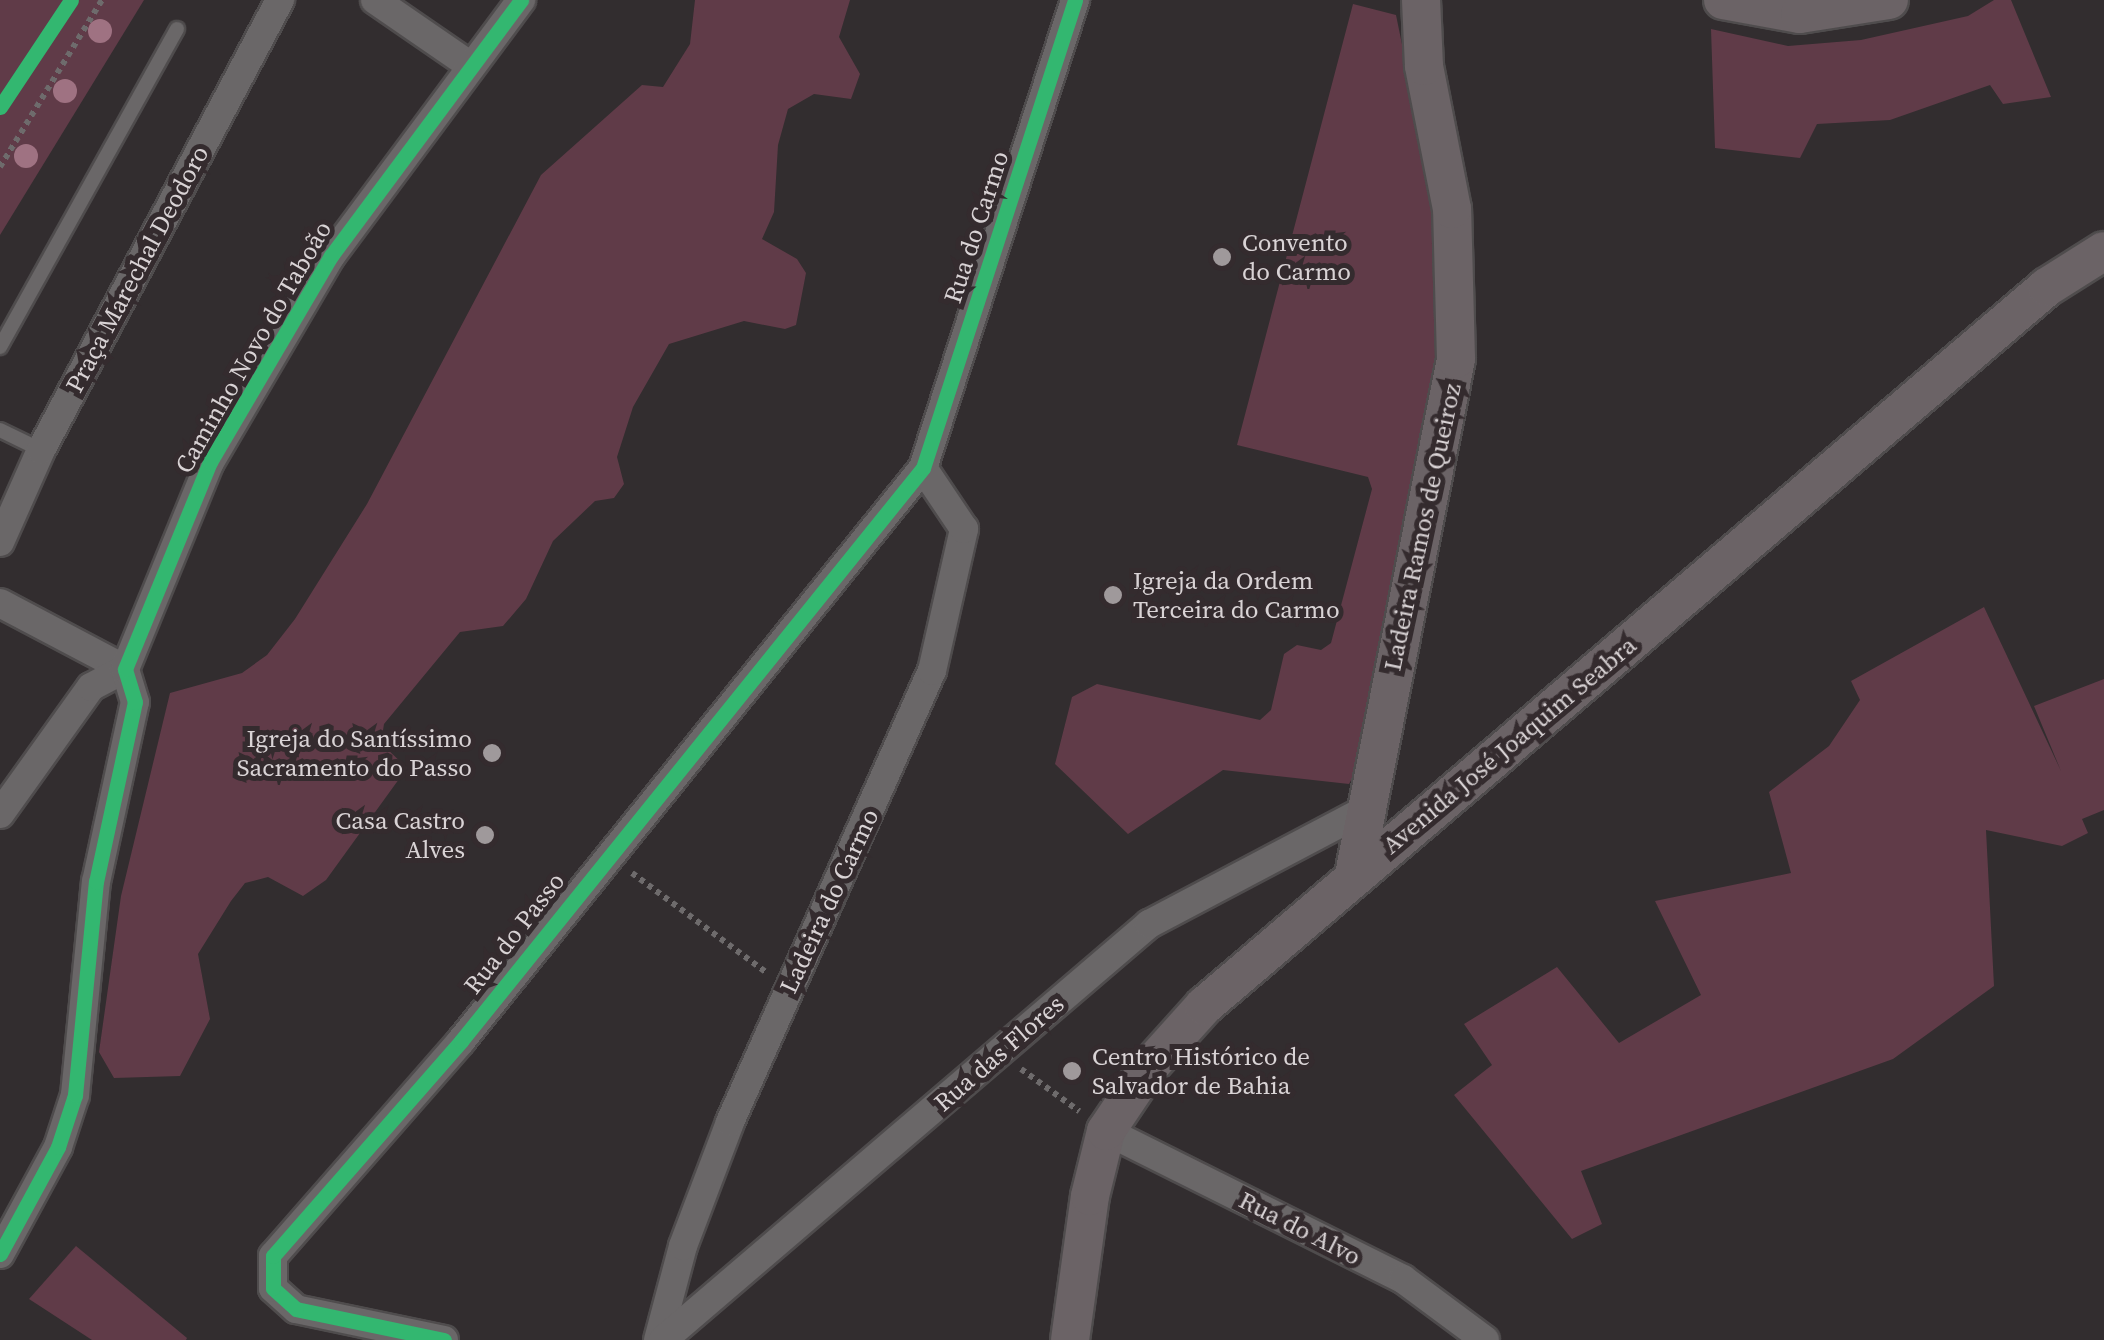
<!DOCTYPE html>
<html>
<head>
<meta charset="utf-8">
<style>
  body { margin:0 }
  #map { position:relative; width:2104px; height:1340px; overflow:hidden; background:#322d2f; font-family:"Source Serif 4",serif }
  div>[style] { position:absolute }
  .green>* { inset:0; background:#603b48 }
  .path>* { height:6px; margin-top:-3px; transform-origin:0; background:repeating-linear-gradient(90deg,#6e6b6c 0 5px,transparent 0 10px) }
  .roads { filter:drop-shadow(2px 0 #4f4c4d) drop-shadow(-2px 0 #4f4c4d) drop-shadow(0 2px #4f4c4d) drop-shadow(0 -2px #4f4c4d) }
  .service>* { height:14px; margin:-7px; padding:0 7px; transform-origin:7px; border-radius:7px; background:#6a6768 }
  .minor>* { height:28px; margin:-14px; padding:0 14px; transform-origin:14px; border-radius:14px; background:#6a6768 }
  .secondary>* { height:38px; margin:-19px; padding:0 19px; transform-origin:19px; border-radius:19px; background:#6b6366 }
  .cycleway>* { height:15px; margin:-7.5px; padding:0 7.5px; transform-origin:7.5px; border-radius:7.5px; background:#33b770 }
  .trees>* { width:24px; height:24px; margin:-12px; border-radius:50%; background:#9f7282 }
  .dots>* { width:28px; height:28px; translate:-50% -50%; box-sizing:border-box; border:5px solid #342b2e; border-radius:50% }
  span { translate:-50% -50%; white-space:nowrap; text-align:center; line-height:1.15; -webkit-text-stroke:10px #342b2e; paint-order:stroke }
  .street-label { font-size:25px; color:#d9d3d5 }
  .poi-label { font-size:25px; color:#d9d3d5 }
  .left { translate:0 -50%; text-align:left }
  .right { translate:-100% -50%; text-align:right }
</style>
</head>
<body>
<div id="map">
  <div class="green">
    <i style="clip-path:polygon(0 0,144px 0,0 235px)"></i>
    <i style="clip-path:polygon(695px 0,850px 0,839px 37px,860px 74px,851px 99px,814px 94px,788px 109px,778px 145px,774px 212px,762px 239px,797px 259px,806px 273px,796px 325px,785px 329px,744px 321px,669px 344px,633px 407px,617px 457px,624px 484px,614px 498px,595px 501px,553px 541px,526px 599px,503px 626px,460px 632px,384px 724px,381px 743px,407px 768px,326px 880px,303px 896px,268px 877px,245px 883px,231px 901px,198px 954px,210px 1019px,180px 1076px,114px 1078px,99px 1052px,121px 896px,170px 693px,242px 673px,267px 655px,295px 619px,367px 504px,541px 175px,642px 85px,663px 87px,690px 44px)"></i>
    <i style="clip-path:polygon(1994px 0,2011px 0,2051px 97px,2003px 104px,1990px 85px,1890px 120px,1817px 124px,1800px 158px,1715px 148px,1711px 29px,1788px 46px,1861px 40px,1968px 16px)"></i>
    <i style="clip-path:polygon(1353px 4px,1396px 15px,1438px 220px,1438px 356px,1355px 773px,1349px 784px,1223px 770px,1128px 834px,1055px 764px,1072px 697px,1097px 684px,1260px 720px,1271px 710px,1284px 654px,1297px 645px,1321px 650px,1331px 643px,1372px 489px,1368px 477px,1237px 445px)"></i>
    <i style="clip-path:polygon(1984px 607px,2061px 771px,2034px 706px,2104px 679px,2104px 810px,2082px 819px,2088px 833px,2062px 846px,1986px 830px,1994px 986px,1893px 1059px,1581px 1171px,1602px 1224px,1572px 1239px,1454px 1095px,1492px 1065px,1464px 1024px,1557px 967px,1619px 1043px,1701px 995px,1655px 901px,1791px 873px,1769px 792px,1829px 746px,1860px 700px,1851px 681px)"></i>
    <i style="clip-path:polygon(76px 1246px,187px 1338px,186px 1340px,92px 1340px,29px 1299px)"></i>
  </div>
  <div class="path">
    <i style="left:0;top:167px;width:196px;rotate:-58.6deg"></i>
    <i style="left:632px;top:873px;width:168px;rotate:36.5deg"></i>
    <i style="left:1021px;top:1069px;width:72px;rotate:35.9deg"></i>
  </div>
  <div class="roads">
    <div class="service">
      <i style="left:0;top:347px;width:364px;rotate:-60.9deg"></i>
      <i style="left:0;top:430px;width:46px;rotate:26deg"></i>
    </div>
    <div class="minor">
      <i style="left:375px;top:0;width:113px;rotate:34.5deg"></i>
      <i style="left:0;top:542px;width:101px;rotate:-66deg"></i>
      <i style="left:41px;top:450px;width:510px;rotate:-62.03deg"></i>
      <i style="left:0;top:603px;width:141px;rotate:27.8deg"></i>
      <i style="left:0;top:814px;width:156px;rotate:-54.4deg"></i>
      <i style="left:91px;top:687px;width:38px;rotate:-28deg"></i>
      <i style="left:1106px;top:1131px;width:332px;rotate:26.5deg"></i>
      <i style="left:1403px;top:1279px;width:102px;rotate:36.6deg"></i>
      <i style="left:0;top:1254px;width:122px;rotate:-61.5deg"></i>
      <i style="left:58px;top:1147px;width:55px;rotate:-71.9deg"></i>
      <i style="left:75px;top:1095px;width:214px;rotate:-84.4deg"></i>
      <i style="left:96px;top:882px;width:184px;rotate:-77.8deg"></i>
      <i style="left:135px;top:702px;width:34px;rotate:-107deg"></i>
      <i style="left:125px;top:669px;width:224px;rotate:-67.7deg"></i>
      <i style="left:210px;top:462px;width:239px;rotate:-59.6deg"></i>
      <i style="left:331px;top:256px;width:319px;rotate:-53.4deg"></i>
      <i style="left:444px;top:1340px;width:151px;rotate:-168.2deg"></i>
      <i style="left:296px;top:1309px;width:31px;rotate:-138deg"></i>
      <i style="left:273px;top:1288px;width:32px;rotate:-90deg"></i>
      <i style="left:273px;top:1256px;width:286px;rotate:-48.8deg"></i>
      <i style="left:461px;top:1041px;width:736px;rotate:-51.12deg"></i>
      <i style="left:923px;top:468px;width:492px;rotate:-72deg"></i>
      <i style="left:658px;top:1340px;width:97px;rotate:-75.1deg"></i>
      <i style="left:683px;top:1246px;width:133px;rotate:-69.2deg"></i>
      <i style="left:730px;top:1122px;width:494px;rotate:-65.9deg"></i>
      <i style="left:932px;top:671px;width:146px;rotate:-77.3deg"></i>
      <i style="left:964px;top:529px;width:73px;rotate:-123.9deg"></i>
      <i style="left:663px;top:1340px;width:640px;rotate:-40.56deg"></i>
      <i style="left:1149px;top:924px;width:244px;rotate:-27.8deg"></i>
    </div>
    <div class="secondary">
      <i style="left:1723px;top:0;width:78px;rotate:10.3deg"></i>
      <i style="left:1800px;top:14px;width:90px;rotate:-8.9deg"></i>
      <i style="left:1354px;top:875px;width:526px;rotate:-78.82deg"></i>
      <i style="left:1456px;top:359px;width:150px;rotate:-91.5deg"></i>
      <i style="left:1452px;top:209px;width:146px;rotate:-101.1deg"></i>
      <i style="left:1424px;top:66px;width:66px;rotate:-92.6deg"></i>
      <i style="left:1070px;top:1340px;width:145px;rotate:-82.1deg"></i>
      <i style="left:1090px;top:1196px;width:67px;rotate:-76.2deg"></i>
      <i style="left:1106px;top:1131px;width:77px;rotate:-56.1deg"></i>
      <i style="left:1149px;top:1067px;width:82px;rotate:-48deg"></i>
      <i style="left:1204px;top:1006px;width:1108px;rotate:-40.46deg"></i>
      <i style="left:2047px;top:287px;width:67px;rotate:-32.3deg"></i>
    </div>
  </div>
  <div class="cycleway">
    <i style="left:0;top:107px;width:128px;rotate:-56.4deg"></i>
    <i style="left:0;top:1254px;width:122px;rotate:-61.5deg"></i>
    <i style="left:58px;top:1147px;width:55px;rotate:-71.9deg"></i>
    <i style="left:75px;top:1095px;width:214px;rotate:-84.4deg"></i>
    <i style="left:96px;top:882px;width:184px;rotate:-77.8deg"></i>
    <i style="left:135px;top:702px;width:34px;rotate:-107deg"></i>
    <i style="left:125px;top:669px;width:224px;rotate:-67.7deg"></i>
    <i style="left:210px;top:462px;width:239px;rotate:-59.6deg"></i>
    <i style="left:331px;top:256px;width:319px;rotate:-53.4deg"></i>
    <i style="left:444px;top:1340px;width:151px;rotate:-168.2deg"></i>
    <i style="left:296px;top:1309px;width:31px;rotate:-138deg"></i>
    <i style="left:273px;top:1288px;width:32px;rotate:-90deg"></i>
    <i style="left:273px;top:1256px;width:286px;rotate:-48.8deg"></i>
    <i style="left:461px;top:1041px;width:736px;rotate:-51.12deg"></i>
    <i style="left:923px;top:468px;width:492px;rotate:-72deg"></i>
  </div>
  <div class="trees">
    <i style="left:100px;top:31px"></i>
    <i style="left:65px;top:91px"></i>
    <i style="left:26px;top:156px"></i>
  </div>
  <div class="dots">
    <i style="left:1222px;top:257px;background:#9f999b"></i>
    <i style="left:1113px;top:595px;background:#9f999b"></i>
    <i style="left:492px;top:753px;background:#9f999b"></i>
    <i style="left:485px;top:835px;background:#9f999b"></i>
    <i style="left:1072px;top:1071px;background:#9f999b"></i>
  </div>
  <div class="street-label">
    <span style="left:976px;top:227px;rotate:-72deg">Rua do Carmo</span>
    <span style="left:137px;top:269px;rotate:-62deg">Praça Marechal Deodoro</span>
    <span style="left:253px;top:347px;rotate:-60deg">Caminho Novo do Taboão</span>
    <span style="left:1422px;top:527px;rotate:-78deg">Ladeira Ramos de Queiroz</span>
    <span style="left:1509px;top:745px;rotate:-40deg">Avenida José Joaquim Seabra</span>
    <span style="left:829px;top:901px;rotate:-65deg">Ladeira do Carmo</span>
    <span style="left:514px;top:933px;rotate:-52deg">Rua do Passo</span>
    <span style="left:999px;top:1053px;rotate:-41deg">Rua das Flores</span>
    <span style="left:1300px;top:1228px;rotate:27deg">Rua do Alvo</span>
  </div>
  <div class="poi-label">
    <span class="left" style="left:1242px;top:257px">Convento<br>do Carmo</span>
    <span class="left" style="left:1133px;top:595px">Igreja da Ordem<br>Terceira do Carmo</span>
    <span class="right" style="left:472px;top:753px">Igreja do Santíssimo<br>Sacramento do Passo</span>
    <span class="right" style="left:465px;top:835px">Casa Castro<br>Alves</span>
    <span class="left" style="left:1092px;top:1071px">Centro Histórico de<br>Salvador de Bahia</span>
  </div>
</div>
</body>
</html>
